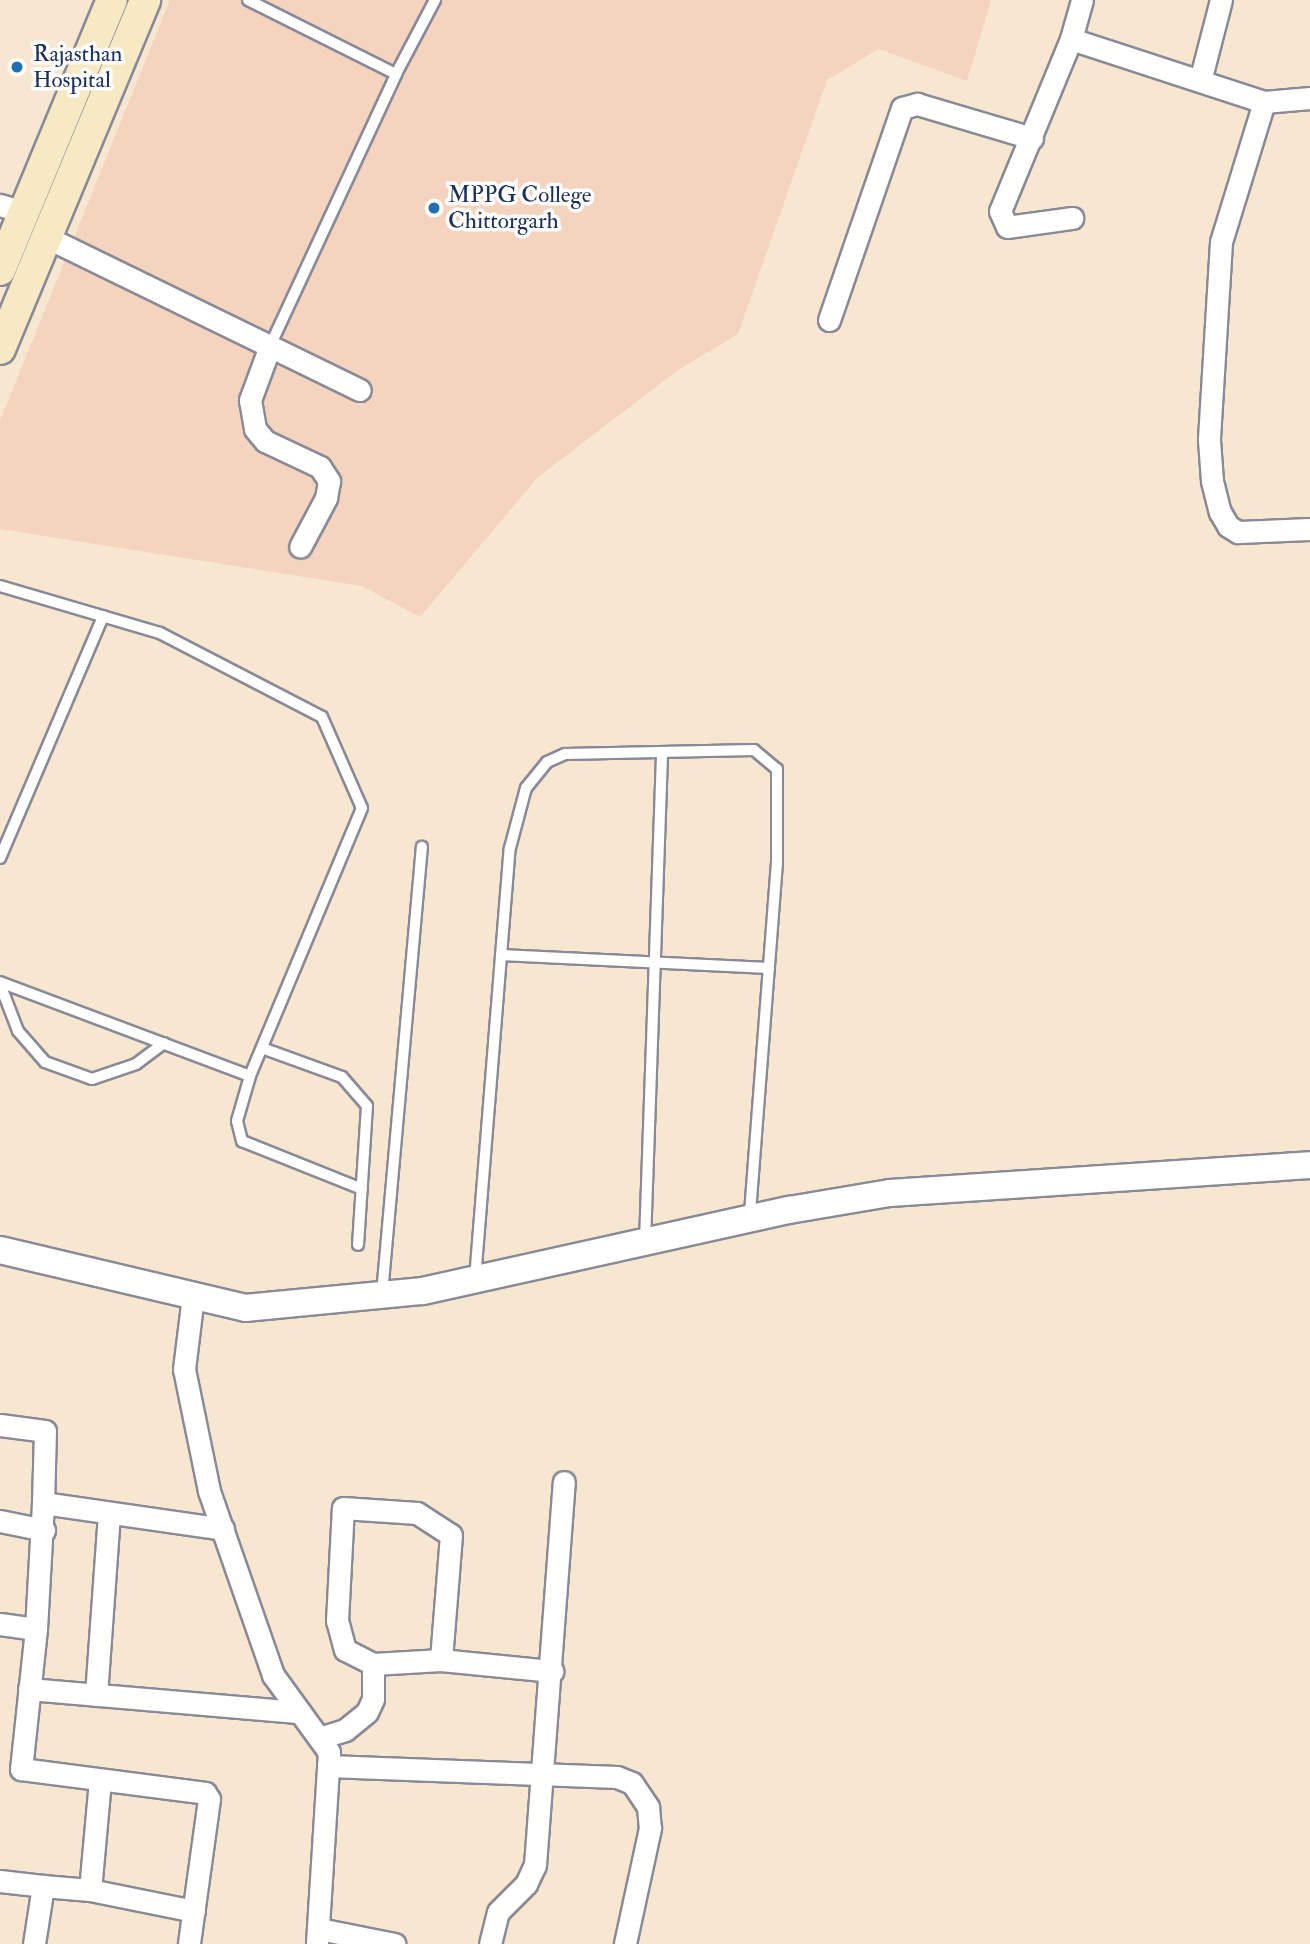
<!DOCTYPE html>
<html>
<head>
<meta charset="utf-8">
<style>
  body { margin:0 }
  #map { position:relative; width:1310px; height:1944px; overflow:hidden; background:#f7e6d0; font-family:"IM FELL Double Pica",serif }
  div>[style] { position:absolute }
  .built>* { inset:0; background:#f4d3bf }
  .roads { filter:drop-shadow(2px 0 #898a97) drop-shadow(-2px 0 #898a97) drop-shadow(0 2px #898a97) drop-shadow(0 -2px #898a97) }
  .service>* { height:10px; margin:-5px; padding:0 5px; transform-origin:5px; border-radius:5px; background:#fff }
  .minor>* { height:21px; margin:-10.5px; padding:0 10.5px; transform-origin:10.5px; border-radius:10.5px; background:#fff }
  .tertiary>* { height:26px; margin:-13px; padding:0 13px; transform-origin:13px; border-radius:13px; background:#fff }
  .secondary>* { height:30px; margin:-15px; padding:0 15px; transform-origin:15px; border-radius:15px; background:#f7e9c3 }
  .dots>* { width:19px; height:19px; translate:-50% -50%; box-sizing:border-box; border:4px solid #fff; border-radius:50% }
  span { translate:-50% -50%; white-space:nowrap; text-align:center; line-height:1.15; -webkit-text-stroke:7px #fff; paint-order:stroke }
  .poi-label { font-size:23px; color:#1b2f5e }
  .left { translate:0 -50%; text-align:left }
</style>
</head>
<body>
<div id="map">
  <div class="built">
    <i style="clip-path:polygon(170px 0,991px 0,967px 81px,879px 49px,827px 80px,738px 334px,678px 370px,538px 477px,420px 617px,362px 586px,0 529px,0 421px)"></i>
  </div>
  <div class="roads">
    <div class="service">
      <i style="left:248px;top:0;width:165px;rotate:26.6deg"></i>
      <i style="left:396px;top:74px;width:84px;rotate:-62.2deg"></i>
      <i style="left:270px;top:346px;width:300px;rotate:-65.1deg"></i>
      <i style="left:0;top:586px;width:167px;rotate:16.4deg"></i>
      <i style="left:160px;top:633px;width:182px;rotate:27.4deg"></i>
      <i style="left:322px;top:717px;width:99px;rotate:66.3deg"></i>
      <i style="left:362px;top:808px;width:290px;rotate:112.7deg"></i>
      <i style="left:250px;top:1076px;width:267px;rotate:-159.4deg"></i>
      <i style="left:0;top:858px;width:263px;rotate:-66.9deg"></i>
      <i style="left:501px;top:955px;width:268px;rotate:2.8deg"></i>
      <i style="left:0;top:984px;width:50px;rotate:69deg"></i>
      <i style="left:18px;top:1031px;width:41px;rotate:48.9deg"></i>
      <i style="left:45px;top:1062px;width:50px;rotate:19.9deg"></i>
      <i style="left:92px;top:1079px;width:46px;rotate:-18.8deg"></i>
      <i style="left:136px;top:1064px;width:35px;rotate:-37deg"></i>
      <i style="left:262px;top:1048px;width:85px;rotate:19.9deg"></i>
      <i style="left:342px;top:1077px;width:38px;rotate:49deg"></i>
      <i style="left:367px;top:1106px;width:139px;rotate:93.7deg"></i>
      <i style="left:250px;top:1076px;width:47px;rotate:106.1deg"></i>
      <i style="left:237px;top:1121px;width:21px;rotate:76deg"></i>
      <i style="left:242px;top:1141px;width:129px;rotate:21.8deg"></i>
      <i style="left:645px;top:1242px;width:490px;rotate:-88deg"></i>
      <i style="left:475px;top:1279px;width:432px;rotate:-85.4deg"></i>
      <i style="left:510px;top:848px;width:62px;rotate:-75.1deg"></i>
      <i style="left:526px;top:788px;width:33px;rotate:-51deg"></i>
      <i style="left:547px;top:762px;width:20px;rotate:-24deg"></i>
      <i style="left:565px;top:754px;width:189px;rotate:-1.2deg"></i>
      <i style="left:754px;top:750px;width:30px;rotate:40deg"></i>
      <i style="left:777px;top:769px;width:93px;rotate:90deg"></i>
      <i style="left:777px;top:862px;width:355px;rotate:94.4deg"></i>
      <i style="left:382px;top:1294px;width:449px;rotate:-84.9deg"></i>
    </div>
    <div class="minor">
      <i style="left:1082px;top:0;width:41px;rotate:105.8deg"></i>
      <i style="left:1071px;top:39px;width:203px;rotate:18.1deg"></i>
      <i style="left:1264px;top:102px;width:46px;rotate:-5deg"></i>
      <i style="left:1071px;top:39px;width:186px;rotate:112.4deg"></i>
      <i style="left:1000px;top:211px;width:17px;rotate:66deg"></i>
      <i style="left:1007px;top:227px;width:66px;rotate:-7.9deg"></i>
      <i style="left:1200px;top:81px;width:84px;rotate:-75.5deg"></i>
      <i style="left:1264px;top:102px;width:146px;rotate:107.1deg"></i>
      <i style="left:1221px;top:242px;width:198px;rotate:93.5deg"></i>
      <i style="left:1209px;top:440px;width:41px;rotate:85.8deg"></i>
      <i style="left:1212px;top:481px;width:32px;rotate:76deg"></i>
      <i style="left:1220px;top:512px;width:16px;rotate:60deg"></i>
      <i style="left:1228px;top:526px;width:12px;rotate:31deg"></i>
      <i style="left:1238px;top:532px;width:72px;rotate:-2.4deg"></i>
      <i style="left:0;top:205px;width:24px;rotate:17deg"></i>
      <i style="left:46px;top:237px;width:349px;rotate:26deg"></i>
      <i style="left:829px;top:320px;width:224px;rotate:-71deg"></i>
      <i style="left:902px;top:108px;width:16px;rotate:-15deg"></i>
      <i style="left:917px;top:104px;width:120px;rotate:16.5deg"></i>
      <i style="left:270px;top:346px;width:58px;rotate:110.3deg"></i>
      <i style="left:250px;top:400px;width:29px;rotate:80deg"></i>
      <i style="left:255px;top:429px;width:16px;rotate:50deg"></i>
      <i style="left:265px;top:441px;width:61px;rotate:25.3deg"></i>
      <i style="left:320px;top:467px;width:17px;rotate:57deg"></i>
      <i style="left:329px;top:481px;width:17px;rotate:100deg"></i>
      <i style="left:326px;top:498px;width:55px;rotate:118deg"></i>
      <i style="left:193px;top:1296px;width:74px;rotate:97deg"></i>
      <i style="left:184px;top:1369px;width:125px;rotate:78.4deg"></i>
      <i style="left:209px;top:1491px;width:195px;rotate:70.8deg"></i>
      <i style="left:273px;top:1675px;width:95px;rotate:54deg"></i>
      <i style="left:329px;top:1752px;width:192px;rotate:93.6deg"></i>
      <i style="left:0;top:1425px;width:45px;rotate:7.6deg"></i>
      <i style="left:45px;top:1431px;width:72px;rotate:91.6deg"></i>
      <i style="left:0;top:1521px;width:45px;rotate:11.6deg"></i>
      <i style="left:0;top:1624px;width:36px;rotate:8deg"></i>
      <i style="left:36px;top:1629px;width:126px;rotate:-86.8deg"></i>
      <i style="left:43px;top:1503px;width:182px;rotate:8.2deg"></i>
      <i style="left:36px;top:1629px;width:141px;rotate:96.1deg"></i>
      <i style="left:21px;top:1769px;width:186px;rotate:7.4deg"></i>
      <i style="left:205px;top:1793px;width:7px;rotate:56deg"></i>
      <i style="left:209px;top:1799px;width:146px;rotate:97.9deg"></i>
      <i style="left:441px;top:1660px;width:68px;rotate:176.6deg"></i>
      <i style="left:373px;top:1664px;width:31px;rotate:-153deg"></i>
      <i style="left:345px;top:1650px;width:30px;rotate:-105deg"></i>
      <i style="left:337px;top:1621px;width:113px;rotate:-87deg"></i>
      <i style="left:343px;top:1508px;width:74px;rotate:3.9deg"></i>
      <i style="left:417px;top:1513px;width:40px;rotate:32.9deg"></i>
      <i style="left:451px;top:1535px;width:125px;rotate:94.6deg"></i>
      <i style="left:441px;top:1660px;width:112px;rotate:5.7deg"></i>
      <i style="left:29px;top:1689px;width:272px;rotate:4.9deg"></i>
      <i style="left:96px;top:1695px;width:182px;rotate:-85.9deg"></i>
      <i style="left:319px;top:1738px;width:27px;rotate:-17deg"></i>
      <i style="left:345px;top:1730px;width:28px;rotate:-39deg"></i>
      <i style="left:367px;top:1712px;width:14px;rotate:-65deg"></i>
      <i style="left:373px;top:1699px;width:35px;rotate:-90deg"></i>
      <i style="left:328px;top:1766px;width:289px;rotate:2.2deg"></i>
      <i style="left:617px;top:1777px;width:16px;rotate:22deg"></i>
      <i style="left:632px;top:1783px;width:29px;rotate:56deg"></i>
      <i style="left:648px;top:1807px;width:21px;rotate:85deg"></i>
      <i style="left:650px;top:1828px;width:119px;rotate:102.2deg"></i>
      <i style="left:0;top:1881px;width:43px;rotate:6.6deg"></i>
      <i style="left:90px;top:1890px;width:106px;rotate:11.4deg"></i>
      <i style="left:319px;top:1929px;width:77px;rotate:11.2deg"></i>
      <i style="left:34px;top:1944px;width:59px;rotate:-81.2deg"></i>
      <i style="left:43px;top:1886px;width:47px;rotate:4.9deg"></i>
      <i style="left:90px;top:1890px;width:110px;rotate:-84.8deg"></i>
      <i style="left:490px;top:1944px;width:33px;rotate:-76deg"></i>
      <i style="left:498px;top:1912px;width:40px;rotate:-45deg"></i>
      <i style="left:526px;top:1884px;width:21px;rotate:-65deg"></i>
      <i style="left:535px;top:1865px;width:384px;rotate:-85.7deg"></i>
    </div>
    <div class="tertiary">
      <i style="left:0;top:1250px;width:252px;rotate:13.3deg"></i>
      <i style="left:245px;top:1308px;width:179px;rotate:-5.5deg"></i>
      <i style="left:423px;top:1291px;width:375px;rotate:-12.5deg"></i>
      <i style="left:789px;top:1210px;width:102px;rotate:-9.6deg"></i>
      <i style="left:890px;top:1193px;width:421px;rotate:-3.8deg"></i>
    </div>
    <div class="secondary">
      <i style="left:0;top:270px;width:292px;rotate:-67.5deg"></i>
      <i style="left:0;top:349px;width:378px;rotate:-67.4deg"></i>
    </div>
  </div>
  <div class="dots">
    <i style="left:17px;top:67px;background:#1f6fb2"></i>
    <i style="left:434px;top:208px;background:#1f6fb2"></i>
  </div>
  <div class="poi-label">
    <span class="left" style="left:33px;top:67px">Rajasthan<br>Hospital</span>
    <span class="left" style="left:448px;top:208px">MPPG College<br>Chittorgarh</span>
  </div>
</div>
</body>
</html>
